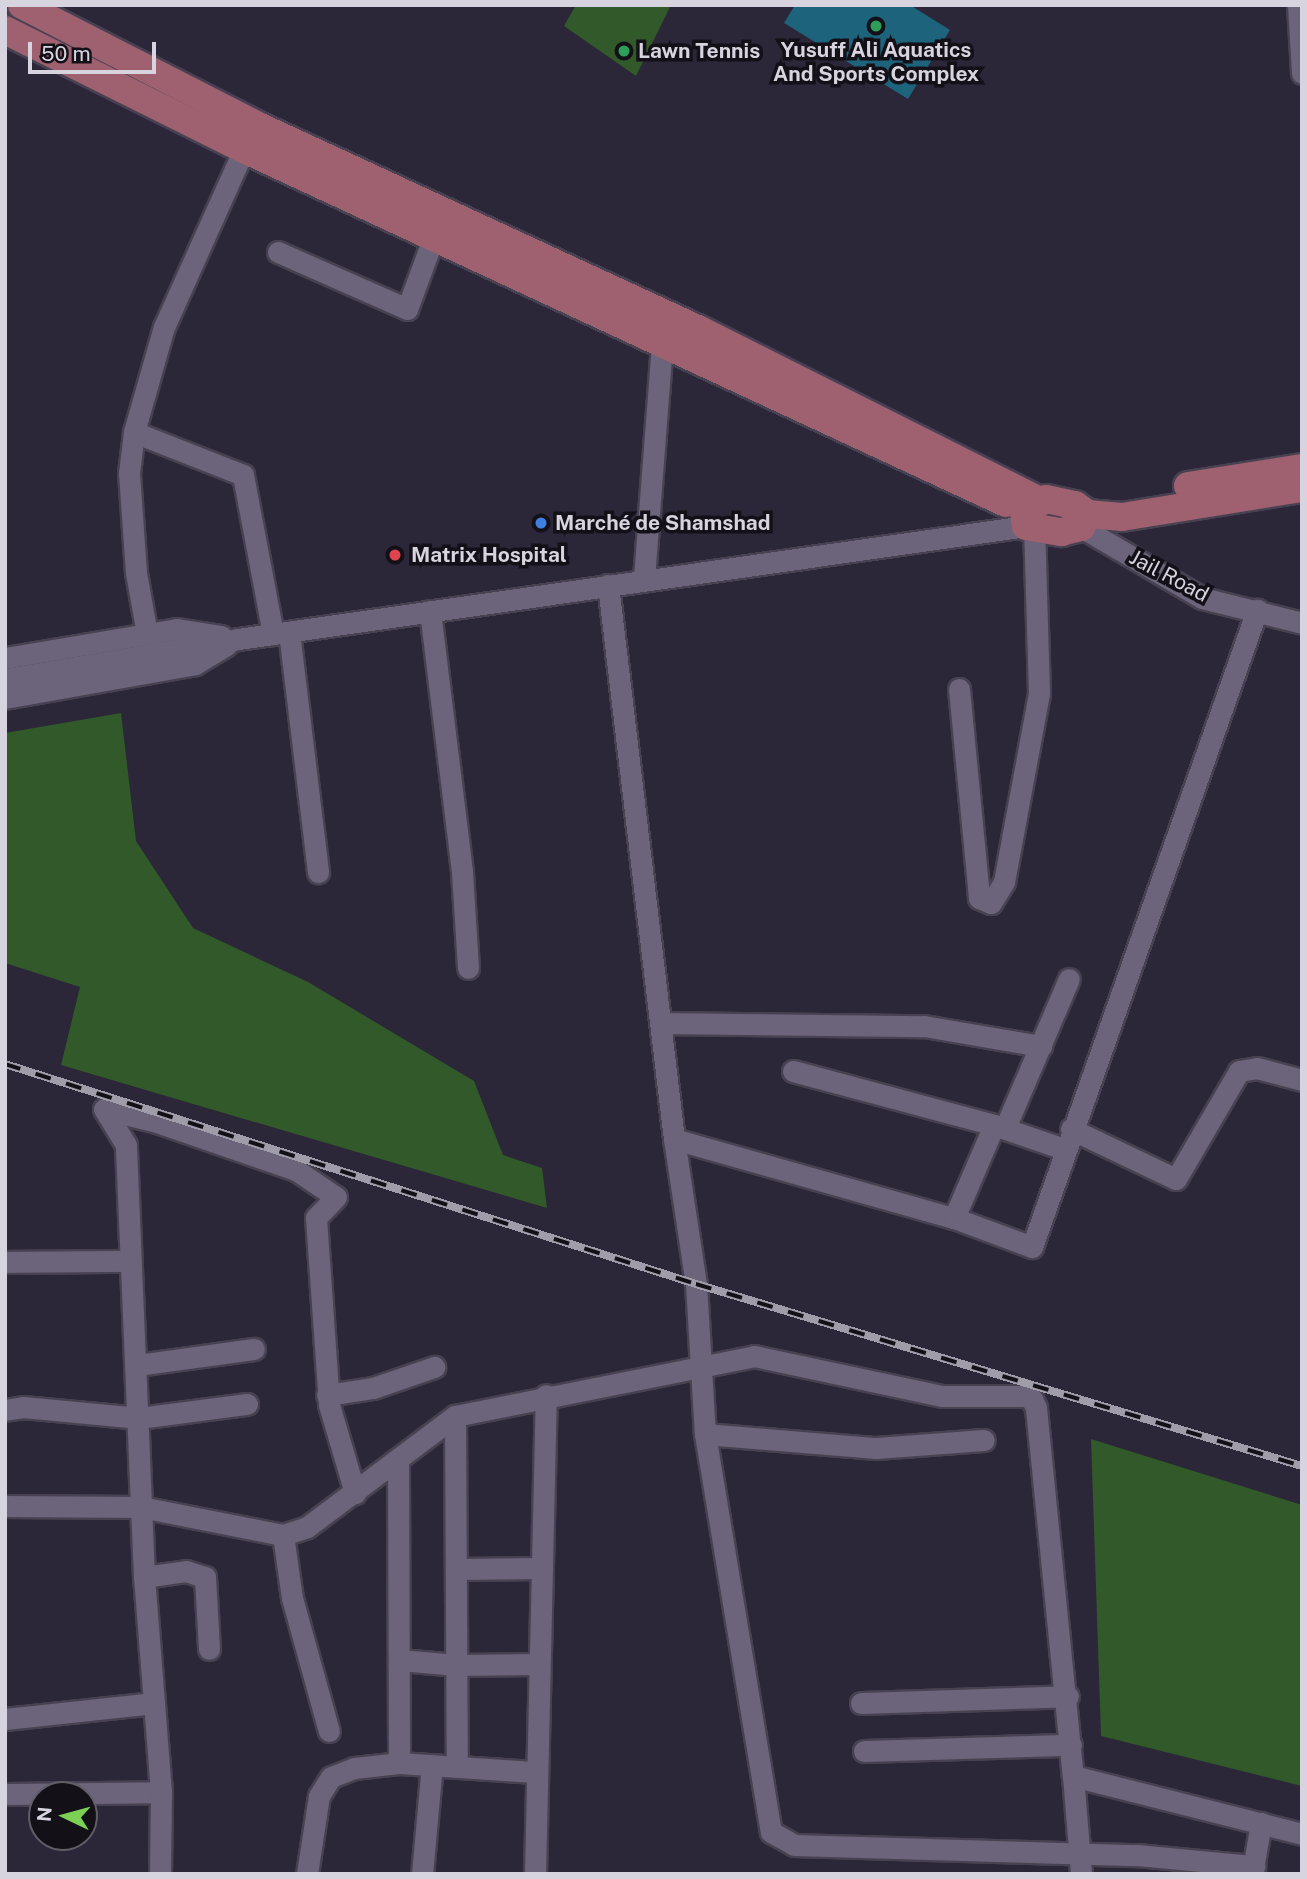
<!DOCTYPE html>
<html>
<head>
<meta charset="utf-8">
<style>
  body { margin:0 }
  #map { position:relative; width:1307px; height:1879px; overflow:hidden; background:#2b2638; font-family:"Public Sans",sans-serif }
  div>[style] { position:absolute }
  .green>* { inset:0; background:#315929 }
  .water>* { inset:0; background:#1d637b }
  .roads { filter:drop-shadow(2px 0 #474151) drop-shadow(-2px 0 #474151) drop-shadow(0 2px #474151) drop-shadow(0 -2px #474151) }
  .minor>* { height:21px; margin:-10.5px; padding:0 10.5px; transform-origin:10.5px; border-radius:10.5px; background:#6b647a }
  .major>* { height:28px; margin:-14px; padding:0 14px; transform-origin:14px; border-radius:14px; background:#9f6070 }
  .rail>* { height:8px; margin-top:-4px; transform-origin:0; background:repeating-linear-gradient(90deg,#131018 0 16px,#a09caa 0 32px); box-sizing:border-box; border-block:2px solid #a09caa }
  .dots>* { width:19px; height:19px; translate:-50% -50%; box-sizing:border-box; border:4px solid #131018; border-radius:50% }
  span { translate:-50% -50%; white-space:nowrap; text-align:center; line-height:1.15; -webkit-text-stroke:7px #131018; paint-order:stroke }
  .poi-label { font-size:21px; color:#d7d3df; font-weight:700 }
  .left { translate:0 -50%; text-align:left }
  .street-label { font-size:21px; color:#d7d3df }
  .frame { position:absolute; inset:0; border:7px solid #d7d3df; pointer-events:none }
  .north { position:absolute; left:28px; top:1781px; width:70px; height:70px; box-sizing:border-box; background:#131018; border:2px solid #615e68; border-radius:50%; rotate:275deg; font-size:19px; font-weight:700; line-height:28px; text-align:center; color:#d7d3df }
  .north::after { content:''; display:block; margin:auto; width:24px; height:32px; background:#7cd154; clip-path:polygon(50% 0,100% 100%,50% 72%,0 100%) }
  .scale { position:absolute; left:28px; top:42px; width:128px; height:32px; box-sizing:border-box; border:4px solid #d7d3df; border-top:0; padding-left:9px; font-size:21px; line-height:24px; white-space:nowrap; color:#d7d3df; -webkit-text-stroke:5px #131018; paint-order:stroke }
</style>
</head>
<body>
<div id="map">
  <div class="green">
    <i style="clip-path:polygon(576px 5px,671px 5px,636px 76px,564px 26px)"></i>
    <i style="clip-path:polygon(121px 713px,136px 841px,193px 928px,308px 982px,474px 1081px,503px 1155px,542px 1168px,547px 1208px,61px 1065px,80px 987px,5px 963px,5px 733px)"></i>
    <i style="clip-path:polygon(1091px 1439px,1302px 1505px,1302px 1786px,1101px 1736px)"></i>
  </div>
  <div class="water">
    <i style="clip-path:polygon(795px 5px,910px 5px,950px 30px,908px 99px,784px 23px)"></i>
  </div>
  <div class="roads">
    <div class="minor">
      <i style="left:1298px;top:5px;width:68px;rotate:86.6deg"></i>
      <i style="left:278px;top:252px;width:141px;rotate:23.8deg"></i>
      <i style="left:407px;top:309px;width:78px;rotate:-69.7deg"></i>
      <i style="left:134px;top:432px;width:117px;rotate:21.5deg"></i>
      <i style="left:243px;top:475px;width:162px;rotate:79.3deg"></i>
      <i style="left:1081px;top:527px;width:140px;rotate:30.4deg"></i>
      <i style="left:1202px;top:598px;width:103px;rotate:14deg"></i>
      <i style="left:644px;top:578px;width:237px;rotate:-85.6deg"></i>
      <i style="left:608px;top:585px;width:558px;rotate:83.21deg"></i>
      <i style="left:674px;top:1139px;width:147px;rotate:81.4deg"></i>
      <i style="left:696px;top:1284px;width:150px;rotate:86.6deg"></i>
      <i style="left:705px;top:1434px;width:403px;rotate:80.6deg"></i>
      <i style="left:771px;top:1832px;width:26px;rotate:29deg"></i>
      <i style="left:794px;top:1845px;width:343px;rotate:1.7deg"></i>
      <i style="left:1137px;top:1855px;width:118px;rotate:5.4deg"></i>
      <i style="left:430px;top:611px;width:263px;rotate:83deg"></i>
      <i style="left:462px;top:872px;width:96px;rotate:86.4deg"></i>
      <i style="left:289px;top:632px;width:242px;rotate:83.1deg"></i>
      <i style="left:147px;top:634px;width:62px;rotate:-100.2deg"></i>
      <i style="left:136px;top:573px;width:100px;rotate:-94deg"></i>
      <i style="left:129px;top:473px;width:41px;rotate:-83deg"></i>
      <i style="left:134px;top:432px;width:109px;rotate:-74.1deg"></i>
      <i style="left:164px;top:327px;width:195px;rotate:-65.8deg"></i>
      <i style="left:5px;top:658px;width:174px;rotate:-9.6deg"></i>
      <i style="left:177px;top:629px;width:45px;rotate:9deg"></i>
      <i style="left:5px;top:679px;width:236px;rotate:-9.7deg"></i>
      <i style="left:238px;top:639px;width:796px;rotate:-8.16deg"></i>
      <i style="left:959px;top:689px;width:199px;rotate:84.5deg"></i>
      <i style="left:978px;top:887px;width:11px;rotate:85deg"></i>
      <i style="left:979px;top:898px;width:13px;rotate:23deg"></i>
      <i style="left:991px;top:903px;width:25px;rotate:-58deg"></i>
      <i style="left:1004px;top:882px;width:192px;rotate:-79.5deg"></i>
      <i style="left:1039px;top:693px;width:165px;rotate:-91.7deg"></i>
      <i style="left:5px;top:698px;width:193px;rotate:-10.1deg"></i>
      <i style="left:195px;top:664px;width:37px;rotate:-31deg"></i>
      <i style="left:660px;top:1023px;width:264px;rotate:0.7deg"></i>
      <i style="left:924px;top:1026px;width:119px;rotate:9.7deg"></i>
      <i style="left:793px;top:1071px;width:208px;rotate:15deg"></i>
      <i style="left:994px;top:1125px;width:74px;rotate:18.9deg"></i>
      <i style="left:1005px;top:1128px;width:162px;rotate:-66.8deg"></i>
      <i style="left:1071px;top:1129px;width:116px;rotate:25.5deg"></i>
      <i style="left:1176px;top:1179px;width:125px;rotate:-59.7deg"></i>
      <i style="left:1239px;top:1071px;width:18px;rotate:-9deg"></i>
      <i style="left:1257px;top:1068px;width:47px;rotate:14.9deg"></i>
      <i style="left:674px;top:1139px;width:291px;rotate:15.8deg"></i>
      <i style="left:954px;top:1218px;width:101px;rotate:-66.7deg"></i>
      <i style="left:954px;top:1218px;width:83px;rotate:20.4deg"></i>
      <i style="left:1032px;top:1247px;width:676px;rotate:-70.55deg"></i>
      <i style="left:5px;top:1262px;width:123px;rotate:-0.5deg"></i>
      <i style="left:138px;top:1365px;width:117px;rotate:-7.9deg"></i>
      <i style="left:327px;top:1395px;width:47px;rotate:-8.7deg"></i>
      <i style="left:373px;top:1388px;width:65px;rotate:-19deg"></i>
      <i style="left:5px;top:1410px;width:18px;rotate:-9deg"></i>
      <i style="left:23px;top:1407px;width:117px;rotate:5.4deg"></i>
      <i style="left:139px;top:1418px;width:109px;rotate:-7.4deg"></i>
      <i style="left:455px;top:1416px;width:351px;rotate:89.7deg"></i>
      <i style="left:705px;top:1434px;width:172px;rotate:4.7deg"></i>
      <i style="left:876px;top:1448px;width:108px;rotate:-4.2deg"></i>
      <i style="left:398px;top:1460px;width:303px;rotate:89.8deg"></i>
      <i style="left:5px;top:1506px;width:136px;rotate:0.4deg"></i>
      <i style="left:141px;top:1507px;width:145px;rotate:11.2deg"></i>
      <i style="left:283px;top:1535px;width:25px;rotate:-18deg"></i>
      <i style="left:307px;top:1527px;width:185px;rotate:-36.9deg"></i>
      <i style="left:455px;top:1416px;width:305px;rotate:-11.3deg"></i>
      <i style="left:754px;top:1356px;width:192px;rotate:12deg"></i>
      <i style="left:942px;top:1396px;width:83px"></i>
      <i style="left:1025px;top:1396px;width:8px;rotate:23deg"></i>
      <i style="left:1032px;top:1399px;width:10px;rotate:66deg"></i>
      <i style="left:1036px;top:1408px;width:370px;rotate:84.3deg"></i>
      <i style="left:1073px;top:1776px;width:236px;rotate:14.2deg"></i>
      <i style="left:283px;top:1535px;width:64px;rotate:81.9deg"></i>
      <i style="left:292px;top:1598px;width:138px;rotate:74.5deg"></i>
      <i style="left:458px;top:1569px;width:84px;rotate:-0.7deg"></i>
      <i style="left:144px;top:1577px;width:42px;rotate:-8.1deg"></i>
      <i style="left:186px;top:1571px;width:20px;rotate:18deg"></i>
      <i style="left:205px;top:1577px;width:72px;rotate:86.8deg"></i>
      <i style="left:399px;top:1660px;width:59px;rotate:4.8deg"></i>
      <i style="left:458px;top:1665px;width:80px;rotate:-0.7deg"></i>
      <i style="left:861px;top:1703px;width:207px;rotate:-1.9deg"></i>
      <i style="left:5px;top:1719px;width:150px;rotate:-6.1deg"></i>
      <i style="left:864px;top:1751px;width:207px;rotate:-1.7deg"></i>
      <i style="left:1073px;top:1776px;width:98px;rotate:85.3deg"></i>
      <i style="left:8px;top:1794px;width:153px;rotate:-0.7deg"></i>
      <i style="left:160px;top:1874px;width:82px;rotate:-89.3deg"></i>
      <i style="left:161px;top:1792px;width:216px;rotate:-94.5deg"></i>
      <i style="left:144px;top:1577px;width:432px;rotate:-92.4deg"></i>
      <i style="left:126px;top:1145px;width:42px;rotate:-121.4deg"></i>
      <i style="left:104px;top:1109px;width:55px;rotate:13.8deg"></i>
      <i style="left:157px;top:1122px;width:147px;rotate:19.1deg"></i>
      <i style="left:296px;top:1170px;width:48px;rotate:34deg"></i>
      <i style="left:336px;top:1197px;width:29px;rotate:134deg"></i>
      <i style="left:316px;top:1218px;width:187px;rotate:86deg"></i>
      <i style="left:329px;top:1405px;width:92px;rotate:73.5deg"></i>
      <i style="left:307px;top:1874px;width:79px;rotate:-81.3deg"></i>
      <i style="left:319px;top:1796px;width:22px;rotate:-58deg"></i>
      <i style="left:331px;top:1777px;width:25px;rotate:-21deg"></i>
      <i style="left:354px;top:1768px;width:45px;rotate:-6.3deg"></i>
      <i style="left:399px;top:1763px;width:135px;rotate:3.8deg"></i>
      <i style="left:422px;top:1874px;width:109px;rotate:-84.8deg"></i>
      <i style="left:535px;top:1874px;width:479px;rotate:-88.7deg"></i>
      <i style="left:1252px;top:1874px;width:52px;rotate:-80deg"></i>
    </div>
    <div class="major">
      <i style="left:22px;top:5px;width:263px;rotate:27.1deg"></i>
      <i style="left:256px;top:125px;width:489px;rotate:24.8deg"></i>
      <i style="left:700px;top:330px;width:381px;rotate:26.7deg"></i>
      <i style="left:5px;top:30px;width:267px;rotate:26.5deg"></i>
      <i style="left:244px;top:149px;width:840px;rotate:24.92deg"></i>
      <i style="left:1188px;top:486px;width:115px;rotate:-9deg"></i>
      <i style="left:1027px;top:510px;width:22px;rotate:-30deg"></i>
      <i style="left:1046px;top:499px;width:30px;rotate:12deg"></i>
      <i style="left:1075px;top:505px;width:16px;rotate:35deg"></i>
      <i style="left:1088px;top:514px;width:34px;rotate:5deg"></i>
      <i style="left:1122px;top:517px;width:182px;rotate:-9.2deg"></i>
      <i style="left:1024px;top:512px;width:14px;rotate:82deg"></i>
      <i style="left:1026px;top:526px;width:36px;rotate:10deg"></i>
      <i style="left:1061px;top:532px;width:21px;rotate:-14deg"></i>
      <i style="left:1081px;top:527px;width:15px;rotate:-62deg"></i>
    </div>
  </div>
  <div class="rail">
    <i style="left:5px;top:1064px;width:725px;rotate:17.66deg"></i>
    <i style="left:696px;top:1284px;width:633px;rotate:16.72deg"></i>
  </div>
  <div class="dots">
    <i style="left:876px;top:26px;background:#2e9e5b"></i>
    <i style="left:624px;top:51px;background:#2e9e5b"></i>
    <i style="left:541px;top:523px;background:#3f7fe0"></i>
    <i style="left:395px;top:555px;background:#e0444e"></i>
  </div>
  <div class="poi-label">
    <span style="left:876px;top:62px">Yusuff Ali Aquatics<br>And Sports Complex</span>
    <span class="left" style="left:638px;top:51px">Lawn Tennis</span>
    <span class="left" style="left:555px;top:523px">Marché de Shamshad</span>
    <span class="left" style="left:411px;top:555px">Matrix Hospital</span>
  </div>
  <div class="street-label">
    <span style="left:1169px;top:576px;rotate:28deg">Jail Road</span>
  </div>
  <div class="frame"></div>
  <div class="north">N</div>
  <div class="scale">50 m</div>
</div>
</body>
</html>
